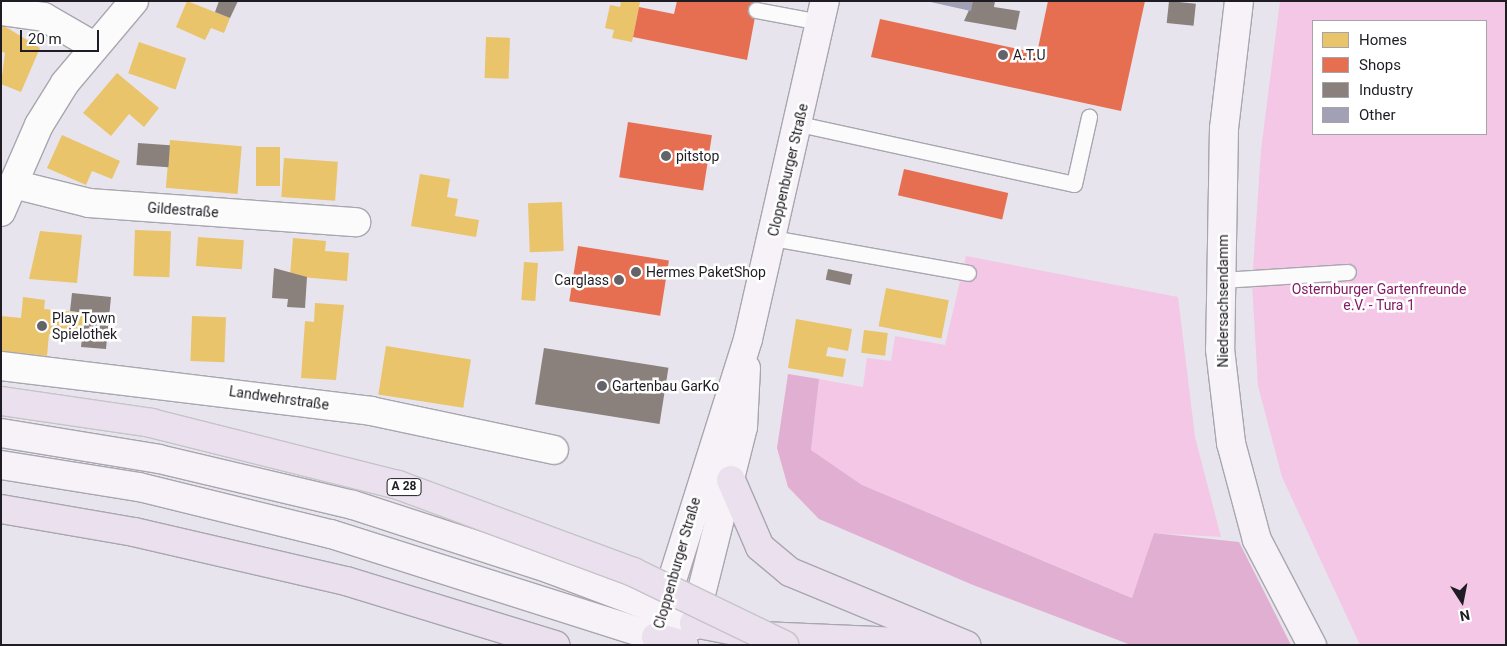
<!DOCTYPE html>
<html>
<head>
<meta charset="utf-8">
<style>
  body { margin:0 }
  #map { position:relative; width:1507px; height:646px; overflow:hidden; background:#e7e4ee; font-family:Roboto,sans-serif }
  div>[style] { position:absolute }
  .green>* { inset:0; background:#f3c7e5 }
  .forest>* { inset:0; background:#e0afd1 }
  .homes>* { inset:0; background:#e9c46a; transform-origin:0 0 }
  .shops>* { inset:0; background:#e76f51; transform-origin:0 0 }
  .industry>* { inset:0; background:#8a817c; transform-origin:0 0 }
  .building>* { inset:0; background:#a1a0b4 }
  .roads { filter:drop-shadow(1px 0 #a8a6ae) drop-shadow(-1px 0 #a8a6ae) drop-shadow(0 1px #a8a6ae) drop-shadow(0 -1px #a8a6ae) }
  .lane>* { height:15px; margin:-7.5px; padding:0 7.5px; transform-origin:7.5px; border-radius:7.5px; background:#fbfbfc }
  .street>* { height:28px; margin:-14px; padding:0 14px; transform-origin:14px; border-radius:14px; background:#fbfbfc }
  .secondary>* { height:28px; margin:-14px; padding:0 14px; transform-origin:14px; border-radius:14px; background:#f6f2f8 }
  .highway>* { height:28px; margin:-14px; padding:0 14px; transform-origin:14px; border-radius:14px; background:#eae0ee }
  .bridges { filter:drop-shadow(1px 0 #c5c4c8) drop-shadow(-1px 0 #c5c4c8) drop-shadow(0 1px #c5c4c8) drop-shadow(0 -1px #c5c4c8) }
  .highway-bridge>* { height:28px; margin:-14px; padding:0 14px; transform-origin:14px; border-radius:14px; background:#eae0ee }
  .dots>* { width:14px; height:14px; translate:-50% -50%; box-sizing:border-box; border:2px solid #fff; border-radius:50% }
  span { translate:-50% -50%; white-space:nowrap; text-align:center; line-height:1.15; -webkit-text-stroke:5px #fff; paint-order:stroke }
  .shield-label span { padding:1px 4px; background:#fff; border:1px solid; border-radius:4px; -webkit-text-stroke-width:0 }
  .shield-label { font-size:12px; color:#1f1d23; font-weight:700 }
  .poi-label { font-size:14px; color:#1f1d23 }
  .left { translate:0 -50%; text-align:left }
  .right { translate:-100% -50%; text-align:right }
  .street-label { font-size:14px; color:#1f1d23 }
  .park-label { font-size:14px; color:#821c64 }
  .frame { position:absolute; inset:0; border:2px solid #1f1d23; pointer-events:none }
  .legend { position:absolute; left:1312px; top:20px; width:175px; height:115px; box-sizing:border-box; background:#fff; border:1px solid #a5a5a7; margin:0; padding:6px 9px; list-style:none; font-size:15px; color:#1f1d23 }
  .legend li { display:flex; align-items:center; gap:10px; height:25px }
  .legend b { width:25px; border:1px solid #a5a5a7 }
  .north { position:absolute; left:1437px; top:576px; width:50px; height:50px; -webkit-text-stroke:4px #fff; paint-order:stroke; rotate:169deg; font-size:14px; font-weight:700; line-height:20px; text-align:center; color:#1f1d23 }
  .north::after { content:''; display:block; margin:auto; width:18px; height:22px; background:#1f1d23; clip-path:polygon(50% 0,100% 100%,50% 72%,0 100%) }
  .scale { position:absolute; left:20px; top:30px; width:79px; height:22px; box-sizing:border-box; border:2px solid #1f1d23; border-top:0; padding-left:6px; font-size:15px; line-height:18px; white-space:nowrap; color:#1f1d23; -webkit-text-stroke:4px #fff; paint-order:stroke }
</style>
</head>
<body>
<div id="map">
  <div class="green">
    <i style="clip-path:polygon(evenodd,1280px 1px,1506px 1px,1506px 645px,1360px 645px,1282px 477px,1258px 386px,1252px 284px,1261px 150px,1280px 1px,1313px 21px,1486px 21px,1486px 134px,1313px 134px,1313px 21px)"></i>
    <i style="clip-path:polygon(966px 256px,1178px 297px,1195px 437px,1221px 537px,1154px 533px,1133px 598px,862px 485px,811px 450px,819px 379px,863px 387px,867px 358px,891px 361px,895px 336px,945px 345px)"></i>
  </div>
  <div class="forest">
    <i style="clip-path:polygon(788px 374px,819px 379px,811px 450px,862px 485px,1132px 598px,1154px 533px,1239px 542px,1291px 645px,1131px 645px,973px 585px,819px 519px,788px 487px,777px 448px)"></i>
  </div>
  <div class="homes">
    <i style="clip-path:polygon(187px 1px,230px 18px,224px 33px,211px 28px,205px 40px,176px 27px)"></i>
    <i style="clip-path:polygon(621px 1px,640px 2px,632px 42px,612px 38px,614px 30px,605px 28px,610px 5px,620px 7px)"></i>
    <i style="clip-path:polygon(1px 24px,40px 48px,21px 92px,1px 84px,5px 53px,1px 51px)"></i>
    <i style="left:486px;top:37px;width:24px;height:41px;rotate:2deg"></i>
    <i style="left:139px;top:42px;width:50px;height:33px;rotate:19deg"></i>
    <i style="clip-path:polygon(117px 73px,159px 108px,144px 127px,129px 114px,111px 136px,83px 113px)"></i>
    <i style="clip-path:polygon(62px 135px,120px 161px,112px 179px,92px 171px,86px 185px,47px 168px)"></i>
    <i style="left:170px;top:140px;width:72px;height:48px;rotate:5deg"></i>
    <i style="left:256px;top:147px;width:24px;height:39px"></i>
    <i style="left:284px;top:158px;width:54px;height:39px;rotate:4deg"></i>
    <i style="clip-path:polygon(420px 174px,450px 179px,447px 197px,458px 199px,455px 216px,479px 220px,476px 237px,411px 226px)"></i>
    <i style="left:562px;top:202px;width:49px;height:34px;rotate:88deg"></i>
    <i style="left:135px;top:230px;width:36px;height:46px;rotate:2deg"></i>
    <i style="clip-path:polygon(40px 231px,82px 235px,77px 283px,29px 279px)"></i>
    <i style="left:198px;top:237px;width:46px;height:29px;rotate:4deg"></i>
    <i style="clip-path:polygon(293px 238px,326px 241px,325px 251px,349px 253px,347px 281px,290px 276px)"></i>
    <i style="left:524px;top:262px;width:14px;height:38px;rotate:4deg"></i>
    <i style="left:886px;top:288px;width:64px;height:39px;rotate:11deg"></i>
    <i style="clip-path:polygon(23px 297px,45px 300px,44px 309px,85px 313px,82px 338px,49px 334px,47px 356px,1px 351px,1px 316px,21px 318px)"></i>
    <i style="clip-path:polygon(315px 303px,344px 305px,336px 380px,301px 378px,305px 321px,314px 322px)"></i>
    <i style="left:192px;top:316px;width:34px;height:45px;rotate:2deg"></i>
    <i style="clip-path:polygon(796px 319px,852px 329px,848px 351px,828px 347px,826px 356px,846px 359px,843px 377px,788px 368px)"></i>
    <i style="left:864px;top:330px;width:24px;height:23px;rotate:7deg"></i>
    <i style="left:386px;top:346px;width:86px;height:49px;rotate:9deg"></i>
  </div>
  <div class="shops">
    <i style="clip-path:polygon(677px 1px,758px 1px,747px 60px,633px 37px,639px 7px,674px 14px)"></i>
    <i style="clip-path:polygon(1048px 1px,1145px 1px,1121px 111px,871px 57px,880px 19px,1037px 53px)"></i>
    <i style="left:628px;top:122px;width:85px;height:56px;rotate:9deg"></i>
    <i style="left:904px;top:169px;width:107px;height:27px;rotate:13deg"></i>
    <i style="left:578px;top:246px;width:92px;height:56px;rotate:9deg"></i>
  </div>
  <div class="industry">
    <i style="clip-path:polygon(219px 1px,238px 1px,230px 18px,215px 12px)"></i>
    <i style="clip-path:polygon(973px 1px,995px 1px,994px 7px,1020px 11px,1016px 30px,964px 21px)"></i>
    <i style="left:1169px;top:1px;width:27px;height:22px;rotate:6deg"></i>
    <i style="left:138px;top:143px;width:32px;height:22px;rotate:4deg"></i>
    <i style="clip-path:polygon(274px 268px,307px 277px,305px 308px,287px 307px,288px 299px,272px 298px)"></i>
    <i style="left:828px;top:269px;width:25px;height:11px;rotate:12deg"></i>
    <i style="clip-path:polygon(72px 293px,111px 297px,106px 349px,81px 347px,85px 313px,70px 311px)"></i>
    <i style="left:544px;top:348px;width:126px;height:57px;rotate:9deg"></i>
  </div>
  <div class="building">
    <i style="clip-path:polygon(926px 1px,973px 1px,971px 11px)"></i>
  </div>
  <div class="roads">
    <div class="lane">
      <i style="left:756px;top:10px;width:65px;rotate:10.6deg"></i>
      <i style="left:799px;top:124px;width:281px;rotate:12.3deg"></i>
      <i style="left:1074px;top:184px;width:69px;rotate:-77.4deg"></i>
      <i style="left:772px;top:238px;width:199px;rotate:10.1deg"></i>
      <i style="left:1221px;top:280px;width:127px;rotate:-3.6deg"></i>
    </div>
    <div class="street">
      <i style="left:1px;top:11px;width:43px;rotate:7.9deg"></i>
      <i style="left:44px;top:17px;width:58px;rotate:30.1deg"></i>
      <i style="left:13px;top:184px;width:78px;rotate:14deg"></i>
      <i style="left:89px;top:203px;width:268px;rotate:4.1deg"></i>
      <i style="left:1px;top:212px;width:95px;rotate:-66.4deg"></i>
      <i style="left:39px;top:125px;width:49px;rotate:-58.2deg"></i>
      <i style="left:65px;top:83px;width:107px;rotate:-49.9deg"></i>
      <i style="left:1px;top:366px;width:373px;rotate:6.9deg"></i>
      <i style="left:371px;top:411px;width:187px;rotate:12deg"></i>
    </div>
    <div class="secondary">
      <i style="left:1239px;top:1px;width:128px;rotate:96.7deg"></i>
      <i style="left:1224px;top:128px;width:221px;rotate:91deg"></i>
      <i style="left:1220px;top:349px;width:95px;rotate:83.3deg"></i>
      <i style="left:1231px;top:443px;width:100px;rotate:75deg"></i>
      <i style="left:1257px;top:540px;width:119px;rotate:62.4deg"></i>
      <i style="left:1px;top:433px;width:160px;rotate:9.3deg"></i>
      <i style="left:159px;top:459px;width:199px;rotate:13.3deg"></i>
      <i style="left:353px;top:505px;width:207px;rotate:18deg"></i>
      <i style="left:550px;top:569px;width:154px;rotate:20.6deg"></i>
      <i style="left:1px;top:465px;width:140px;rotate:9.1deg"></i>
      <i style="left:139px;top:487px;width:198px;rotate:13.8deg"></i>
      <i style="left:331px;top:534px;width:341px;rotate:17.6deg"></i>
      <i style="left:662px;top:612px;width:286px;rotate:-72.5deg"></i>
      <i style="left:748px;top:339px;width:347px;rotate:-77.2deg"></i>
      <i style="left:693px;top:626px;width:205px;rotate:-75.9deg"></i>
      <i style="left:743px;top:427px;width:59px;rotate:-87.1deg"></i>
    </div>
    <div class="highway">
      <i style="left:731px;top:480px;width:73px;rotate:66.6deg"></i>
      <i style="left:760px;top:547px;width:39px;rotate:40deg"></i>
      <i style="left:790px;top:572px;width:191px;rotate:22.5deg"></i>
      <i style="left:1px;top:509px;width:135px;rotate:9.8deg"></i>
      <i style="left:134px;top:532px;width:218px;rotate:13deg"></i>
      <i style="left:346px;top:581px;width:219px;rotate:17deg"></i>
      <i style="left:694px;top:623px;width:68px;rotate:11deg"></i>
      <i style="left:761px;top:636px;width:180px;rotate:2.5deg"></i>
      <i style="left:656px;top:637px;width:29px;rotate:16deg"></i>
    </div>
  </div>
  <div class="bridges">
    <div class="highway-bridge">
      <i style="left:1px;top:401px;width:152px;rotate:8.3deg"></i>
      <i style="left:151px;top:423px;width:255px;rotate:14.1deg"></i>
      <i style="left:398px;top:485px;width:251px;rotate:20.3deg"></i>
      <i style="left:633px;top:572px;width:168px;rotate:25.8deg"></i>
    </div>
  </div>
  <div class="dots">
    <i style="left:1003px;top:55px;background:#65636a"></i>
    <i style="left:666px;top:156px;background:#65636a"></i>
    <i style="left:636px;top:272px;background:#65636a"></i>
    <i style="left:619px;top:280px;background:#65636a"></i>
    <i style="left:42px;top:326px;background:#65636a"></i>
    <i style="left:602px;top:386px;background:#65636a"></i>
  </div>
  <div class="shield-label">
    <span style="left:404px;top:487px">A 28</span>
  </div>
  <div class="poi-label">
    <span class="left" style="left:1013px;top:55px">A.T.U</span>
    <span class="left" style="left:676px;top:156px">pitstop</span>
    <span class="left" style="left:646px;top:272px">Hermes PaketShop</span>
    <span class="right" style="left:609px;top:280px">Carglass</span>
    <span class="left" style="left:52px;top:326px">Play Town<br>Spielothek</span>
    <span class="left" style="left:612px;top:386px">Gartenbau GarKo</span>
  </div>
  <div class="street-label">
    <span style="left:788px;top:170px;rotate:-77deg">Cloppenburger Straße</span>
    <span style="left:183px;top:210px;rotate:4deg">Gildestraße</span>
    <span style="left:1223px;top:301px;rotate:-90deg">Niedersachsendamm</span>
    <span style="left:279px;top:398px;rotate:8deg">Landwehrstraße</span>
    <span style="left:677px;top:563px;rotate:-74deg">Cloppenburger Straße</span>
  </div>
  <div class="park-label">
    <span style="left:1379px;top:297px">Osternburger Gartenfreunde<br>e.V. - Tura 1</span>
  </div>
  <div class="frame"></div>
  <ul class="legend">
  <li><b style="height:14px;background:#e9c46a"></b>Homes</li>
  <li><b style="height:14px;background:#e76f51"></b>Shops</li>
  <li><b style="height:14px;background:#8a817c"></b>Industry</li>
  <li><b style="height:14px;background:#a1a0b4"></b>Other</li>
  </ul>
  <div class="north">N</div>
  <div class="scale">20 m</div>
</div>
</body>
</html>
